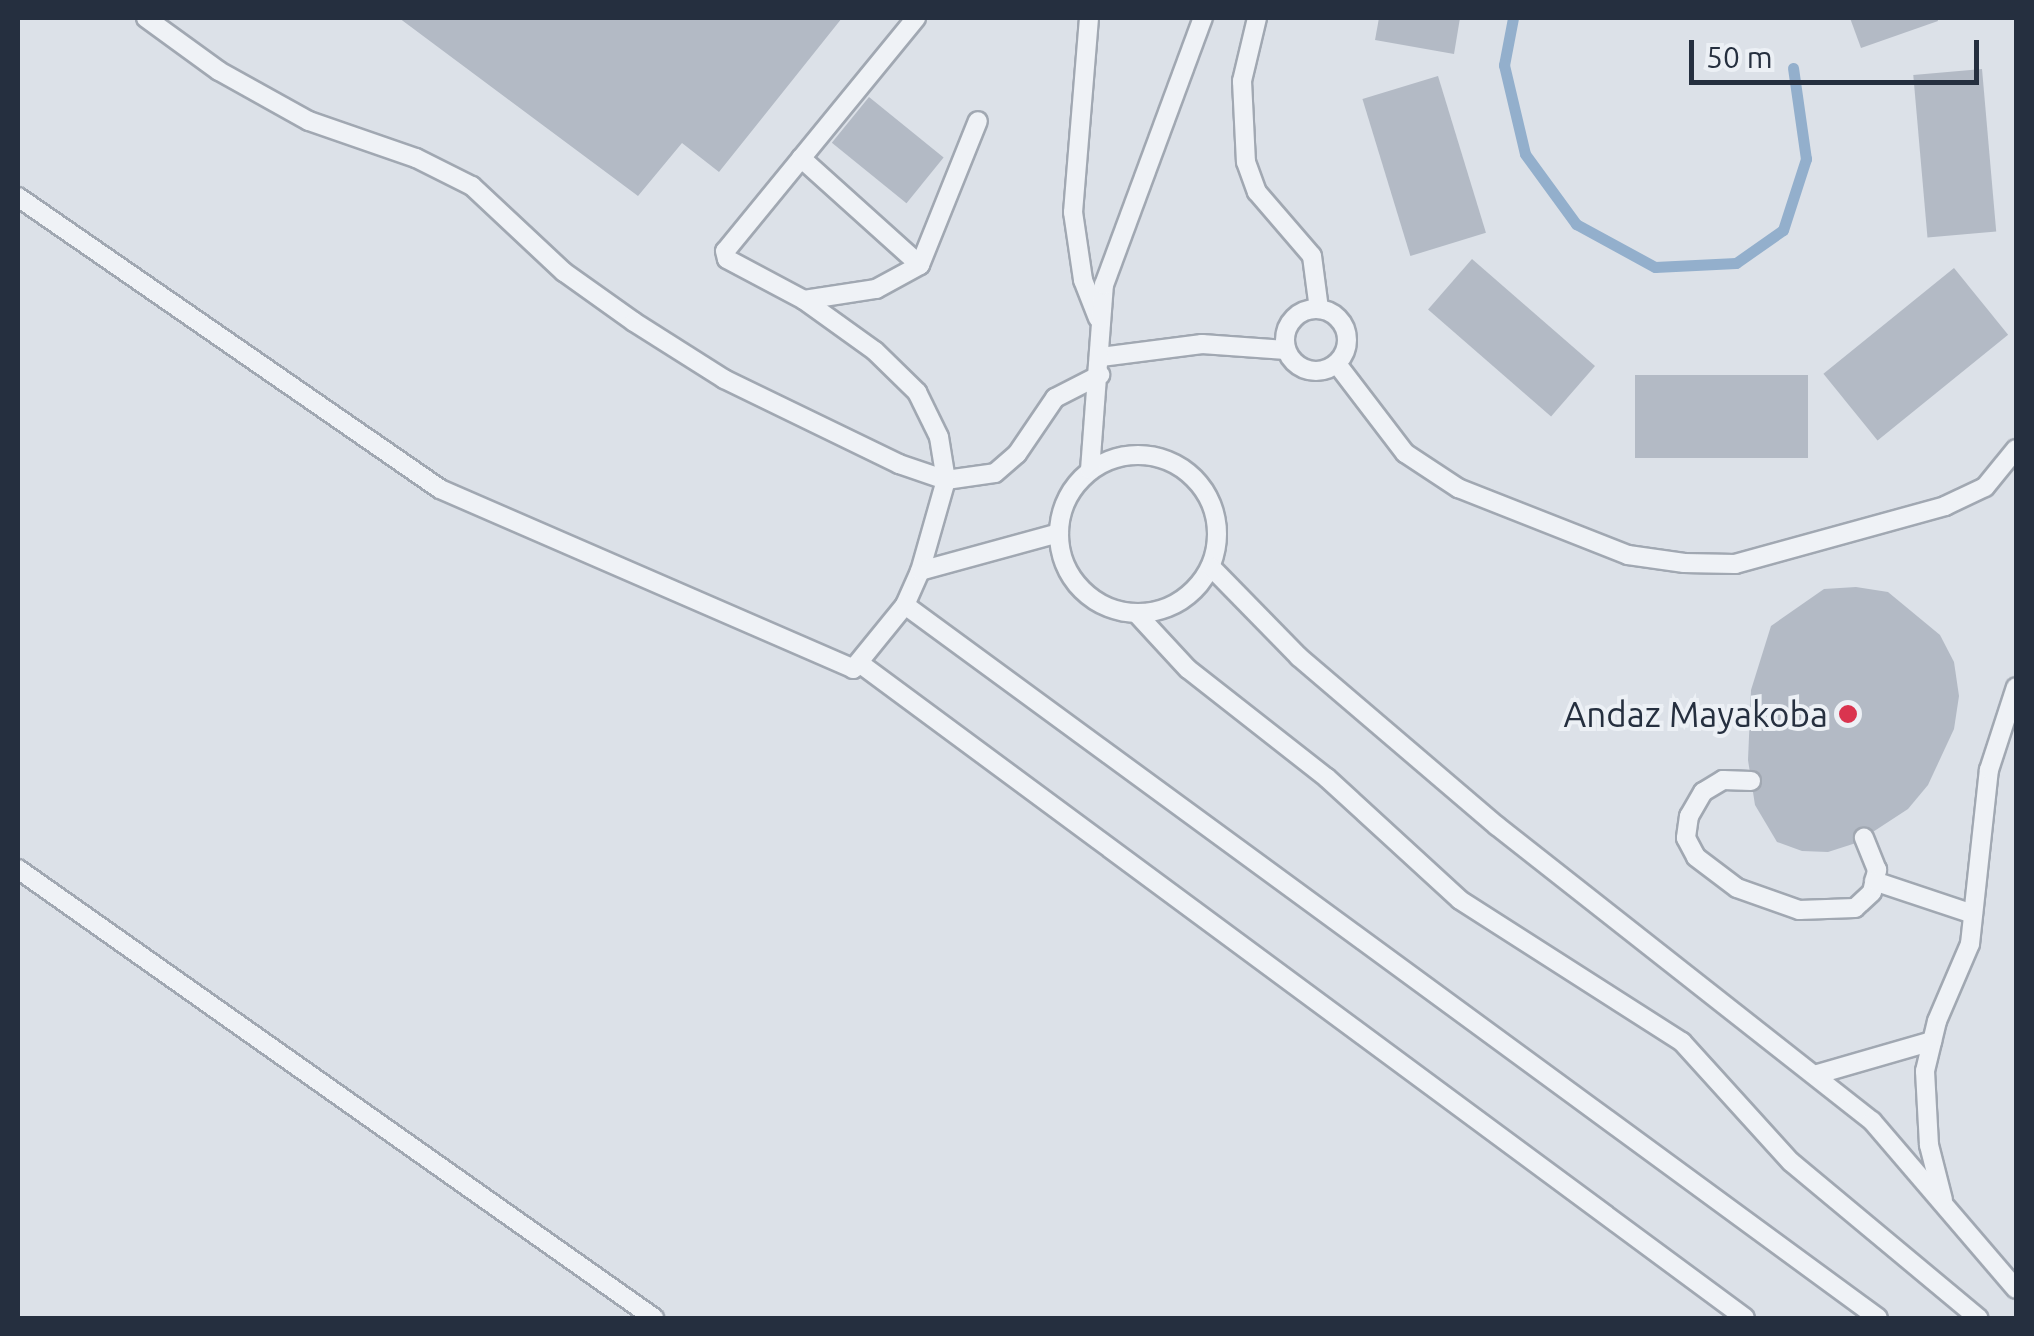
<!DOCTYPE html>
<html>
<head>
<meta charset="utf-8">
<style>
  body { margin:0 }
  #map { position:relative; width:2034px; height:1336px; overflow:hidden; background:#dce1e8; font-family:Ubuntu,sans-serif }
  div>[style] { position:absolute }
  .stream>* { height:11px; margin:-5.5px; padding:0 5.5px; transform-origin:5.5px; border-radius:5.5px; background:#93afcc }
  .building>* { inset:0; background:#b3bac5; transform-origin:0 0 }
  .roads { filter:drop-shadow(2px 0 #a1a8b2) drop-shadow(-2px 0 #a1a8b2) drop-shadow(0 2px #a1a8b2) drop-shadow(0 -2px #a1a8b2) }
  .lane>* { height:18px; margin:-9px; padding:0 9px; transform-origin:9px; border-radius:9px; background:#eff2f6 }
  .lane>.ring { margin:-9px; padding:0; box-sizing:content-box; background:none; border:18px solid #eff2f6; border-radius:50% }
  .dots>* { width:28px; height:28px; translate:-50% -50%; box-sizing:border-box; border:5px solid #ecf0f5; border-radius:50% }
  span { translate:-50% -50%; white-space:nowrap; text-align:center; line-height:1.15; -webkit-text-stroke:8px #ecf0f5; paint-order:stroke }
  .poi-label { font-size:35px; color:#252f3f }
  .right { translate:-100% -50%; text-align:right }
  .frame { position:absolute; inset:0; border:20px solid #252f3f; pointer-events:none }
  .scale { position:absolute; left:1689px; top:40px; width:290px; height:45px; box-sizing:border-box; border:5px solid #252f3f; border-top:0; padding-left:12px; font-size:30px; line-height:35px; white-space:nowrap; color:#252f3f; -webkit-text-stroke:8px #ecf0f5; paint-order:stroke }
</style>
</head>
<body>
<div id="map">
  <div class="stream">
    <i style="left:1513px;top:18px;width:48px;rotate:100.8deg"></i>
    <i style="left:1504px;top:65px;width:91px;rotate:76.7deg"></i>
    <i style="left:1525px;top:154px;width:87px;rotate:53.9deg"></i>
    <i style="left:1576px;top:224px;width:90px;rotate:28.6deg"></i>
    <i style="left:1655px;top:267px;width:81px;rotate:-2.8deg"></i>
    <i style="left:1736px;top:263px;width:57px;rotate:-35.1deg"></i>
    <i style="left:1783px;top:230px;width:75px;rotate:-72.1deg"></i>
    <i style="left:1806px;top:159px;width:92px;rotate:-98.1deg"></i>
  </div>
  <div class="building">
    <i style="clip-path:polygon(399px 18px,842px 18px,719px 172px,682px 143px,638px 196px)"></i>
    <i style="clip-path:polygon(1379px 18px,1460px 18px,1454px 54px,1375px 40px)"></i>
    <i style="clip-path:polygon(1850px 18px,1937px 18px,1938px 21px,1861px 48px)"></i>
    <i style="left:1982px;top:69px;width:163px;height:69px;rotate:85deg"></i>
    <i style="left:1438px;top:76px;width:164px;height:79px;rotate:73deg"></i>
    <i style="left:869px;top:97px;width:96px;height:59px;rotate:39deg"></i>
    <i style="left:1472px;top:259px;width:163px;height:67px;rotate:41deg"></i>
    <i style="left:1954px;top:268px;width:86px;height:168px;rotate:51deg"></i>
    <i style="left:1635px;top:375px;width:173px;height:83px"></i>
    <i style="clip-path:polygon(1856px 587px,1888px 592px,1940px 635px,1954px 662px,1959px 696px,1954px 729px,1928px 785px,1908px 809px,1856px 843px,1828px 852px,1802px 851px,1777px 842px,1755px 805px,1748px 760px,1751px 690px,1771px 626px,1824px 589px)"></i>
  </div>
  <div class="roads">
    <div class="lane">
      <i style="left:146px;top:18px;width:90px;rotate:36deg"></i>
      <i style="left:219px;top:71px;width:103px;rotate:29.1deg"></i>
      <i style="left:309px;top:121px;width:113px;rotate:19.1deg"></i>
      <i style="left:416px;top:158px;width:63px;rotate:26.6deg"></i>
      <i style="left:472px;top:186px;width:126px;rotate:43.1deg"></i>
      <i style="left:564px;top:272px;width:86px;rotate:35.5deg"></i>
      <i style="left:634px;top:322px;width:107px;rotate:32.3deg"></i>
      <i style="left:724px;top:379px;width:195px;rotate:25.9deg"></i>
      <i style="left:899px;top:464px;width:50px;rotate:18.8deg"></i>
      <i style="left:946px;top:480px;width:49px;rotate:-8.1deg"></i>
      <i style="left:995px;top:473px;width:29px;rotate:-41deg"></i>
      <i style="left:1017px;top:454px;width:68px;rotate:-55.8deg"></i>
      <i style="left:1055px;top:398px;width:51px;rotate:-27.1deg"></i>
      <i style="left:916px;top:18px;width:301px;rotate:129.3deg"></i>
      <i style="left:725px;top:251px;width:8px;rotate:76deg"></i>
      <i style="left:727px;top:259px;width:87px;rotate:28deg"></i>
      <i style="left:804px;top:300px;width:87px;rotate:35.7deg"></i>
      <i style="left:875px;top:351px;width:59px;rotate:44.3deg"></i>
      <i style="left:917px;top:392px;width:50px;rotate:63.9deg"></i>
      <i style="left:939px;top:437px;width:44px;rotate:80.8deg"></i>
      <i style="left:946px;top:480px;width:95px;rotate:105.9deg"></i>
      <i style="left:1089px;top:18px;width:195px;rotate:94.7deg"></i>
      <i style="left:1073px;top:212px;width:69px;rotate:81.6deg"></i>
      <i style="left:1083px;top:280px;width:41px;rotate:68.5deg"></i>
      <i style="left:1257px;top:18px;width:65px;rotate:103.4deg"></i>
      <i style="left:1242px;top:81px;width:81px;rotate:87.2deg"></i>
      <i style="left:1246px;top:162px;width:32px;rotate:70deg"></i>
      <i style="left:1257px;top:192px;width:84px;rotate:49.3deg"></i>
      <i style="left:1312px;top:256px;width:53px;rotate:82.5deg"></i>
      <i style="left:801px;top:158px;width:160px;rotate:42deg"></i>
      <i style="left:18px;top:197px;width:513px;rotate:34.68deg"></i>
      <i style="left:440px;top:489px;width:451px;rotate:23.5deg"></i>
      <i style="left:853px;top:669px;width:82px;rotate:-50.9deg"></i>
      <i style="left:905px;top:605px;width:37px;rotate:-66deg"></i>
      <i style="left:920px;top:571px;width:144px;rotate:-15.3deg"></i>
      <i style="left:804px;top:300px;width:73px;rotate:-8.7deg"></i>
      <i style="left:876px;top:289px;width:50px;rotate:-28.6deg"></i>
      <i style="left:920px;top:265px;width:155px;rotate:-68.1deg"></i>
      <i class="ring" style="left:1285px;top:309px;width:44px;height:44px"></i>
      <i style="left:1101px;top:357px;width:102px;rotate:-7.3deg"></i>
      <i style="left:1202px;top:344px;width:84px;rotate:4.1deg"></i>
      <i style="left:1337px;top:364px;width:112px;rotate:52.6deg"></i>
      <i style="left:1405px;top:453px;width:64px;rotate:33.4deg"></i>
      <i style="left:1458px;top:488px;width:183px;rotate:21.5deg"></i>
      <i style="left:1628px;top:555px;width:57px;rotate:8.1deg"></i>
      <i style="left:1684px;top:563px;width:51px;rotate:1.1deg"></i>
      <i style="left:1735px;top:564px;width:218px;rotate:-15.4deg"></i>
      <i style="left:1945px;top:506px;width:44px;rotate:-25.4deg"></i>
      <i style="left:1985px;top:487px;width:49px;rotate:-50.8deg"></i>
      <i class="ring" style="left:1059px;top:455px;width:140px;height:140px"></i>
      <i style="left:1090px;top:470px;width:186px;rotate:-85.7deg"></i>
      <i style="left:1104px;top:285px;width:285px;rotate:-69.7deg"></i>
      <i style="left:1211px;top:567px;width:126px;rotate:45.6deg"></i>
      <i style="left:1299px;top:657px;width:260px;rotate:40.5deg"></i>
      <i style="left:1497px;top:826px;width:477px;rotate:38.2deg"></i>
      <i style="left:1872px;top:1121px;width:221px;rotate:49.4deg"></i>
      <i style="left:905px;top:605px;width:1206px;rotate:36.23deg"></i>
      <i style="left:1137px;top:614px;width:75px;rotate:47.2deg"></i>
      <i style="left:1188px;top:669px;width:177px;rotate:38.1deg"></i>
      <i style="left:1327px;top:778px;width:180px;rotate:42.5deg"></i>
      <i style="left:1460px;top:900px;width:264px;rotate:32.6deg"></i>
      <i style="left:1682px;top:1042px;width:162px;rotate:47.8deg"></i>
      <i style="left:1791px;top:1162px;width:244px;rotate:39.8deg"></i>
      <i style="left:862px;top:665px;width:1098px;rotate:36.48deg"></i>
      <i style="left:1751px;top:781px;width:28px;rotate:-178deg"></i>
      <i style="left:1723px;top:780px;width:23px;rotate:149deg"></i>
      <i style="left:1703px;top:792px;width:28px;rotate:120deg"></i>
      <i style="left:1689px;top:816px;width:22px;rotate:98deg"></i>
      <i style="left:1686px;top:838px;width:21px;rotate:62deg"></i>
      <i style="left:1696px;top:857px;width:51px;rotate:37.1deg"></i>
      <i style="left:1737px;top:888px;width:66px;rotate:19.5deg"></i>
      <i style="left:1799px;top:910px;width:56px;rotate:-2deg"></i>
      <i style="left:1855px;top:908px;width:23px;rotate:-43deg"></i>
      <i style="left:1872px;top:892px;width:23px;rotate:-77deg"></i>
      <i style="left:1877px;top:870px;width:35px;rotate:-112deg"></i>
      <i style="left:18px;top:869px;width:779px;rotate:35.22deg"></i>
      <i style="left:1874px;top:881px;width:104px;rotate:18.4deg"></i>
      <i style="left:1818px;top:1074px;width:119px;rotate:-16.1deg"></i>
      <i style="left:1943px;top:1200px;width:57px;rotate:-104.3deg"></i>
      <i style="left:1929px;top:1145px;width:74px;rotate:-93.1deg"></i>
      <i style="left:1925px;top:1071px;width:51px;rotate:-76.5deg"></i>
      <i style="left:1937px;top:1021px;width:84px;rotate:-66.8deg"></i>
      <i style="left:1970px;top:944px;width:175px;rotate:-83.8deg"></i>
      <i style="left:1989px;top:770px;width:87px;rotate:-72deg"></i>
    </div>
  </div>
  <div class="dots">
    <i style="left:1848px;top:714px;background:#da344f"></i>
  </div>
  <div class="poi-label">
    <span class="right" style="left:1828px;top:714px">Andaz Mayakoba</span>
  </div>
  <div class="frame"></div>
  <div class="scale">50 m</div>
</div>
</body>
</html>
